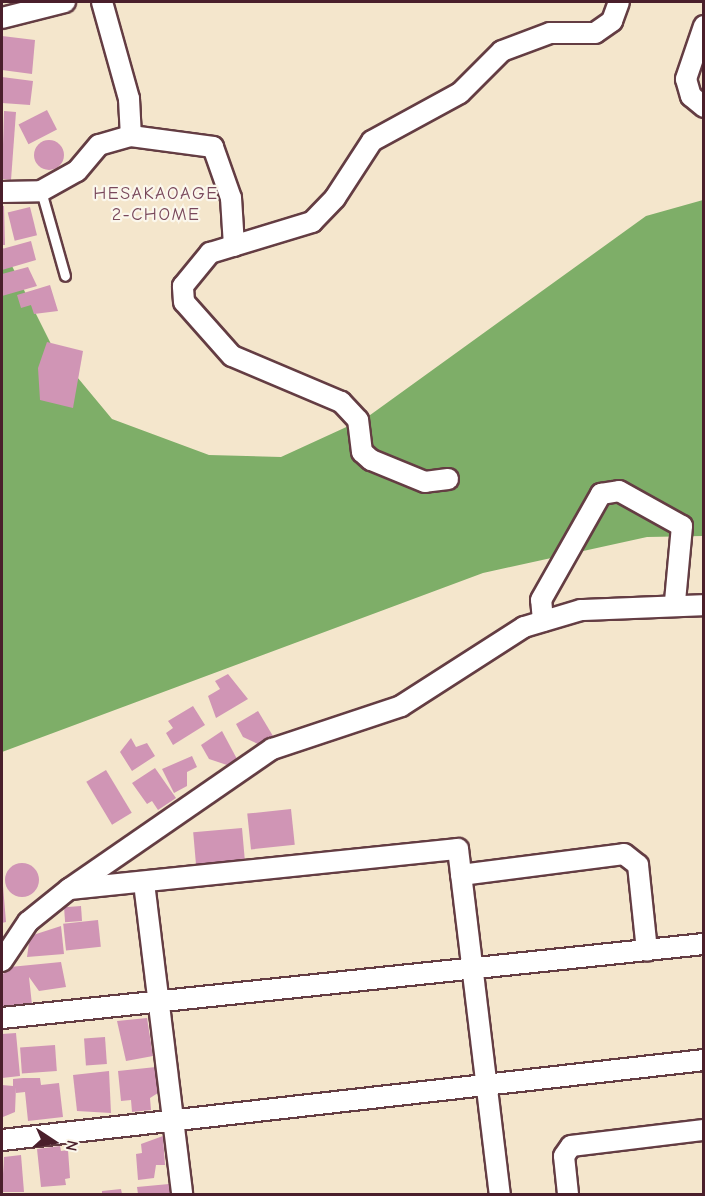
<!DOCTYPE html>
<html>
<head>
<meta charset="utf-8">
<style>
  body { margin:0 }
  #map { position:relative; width:705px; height:1196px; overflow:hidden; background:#f4e6cc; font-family:"Comic Neue",sans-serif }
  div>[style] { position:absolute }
  .forest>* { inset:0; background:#7eae68 }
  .building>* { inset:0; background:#d095b5; transform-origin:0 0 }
  .round { border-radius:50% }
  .roads { filter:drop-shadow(2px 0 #643d43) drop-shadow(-2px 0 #643d43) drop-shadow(0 2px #643d43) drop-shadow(0 -2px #643d43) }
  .lane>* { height:9px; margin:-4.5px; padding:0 4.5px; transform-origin:4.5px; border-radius:4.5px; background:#fff }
  .street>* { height:20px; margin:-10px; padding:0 10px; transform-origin:10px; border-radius:10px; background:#fff }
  span { translate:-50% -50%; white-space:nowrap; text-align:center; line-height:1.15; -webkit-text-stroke:4.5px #fbf7ec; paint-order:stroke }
  .neighbourhood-label { font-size:18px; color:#79485b; letter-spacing:1.5px }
  .frame { position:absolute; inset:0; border:3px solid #4a1f2b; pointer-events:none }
  .north { position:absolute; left:24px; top:1112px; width:60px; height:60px; -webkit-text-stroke:4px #fbf7ec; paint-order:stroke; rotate:102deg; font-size:16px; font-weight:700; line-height:24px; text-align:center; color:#4a1f2b }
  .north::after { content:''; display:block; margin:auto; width:21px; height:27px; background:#4a1f2b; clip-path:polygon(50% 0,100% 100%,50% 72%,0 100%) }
</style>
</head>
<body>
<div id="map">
  <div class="forest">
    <i style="clip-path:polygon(703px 200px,703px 536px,647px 537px,483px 573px,2px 752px,2px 246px,53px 348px,112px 419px,209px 455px,281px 457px,366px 418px,646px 216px)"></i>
  </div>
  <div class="building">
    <i style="clip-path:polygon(2px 36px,35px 40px,32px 74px,2px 70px)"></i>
    <i style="clip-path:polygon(2px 77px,33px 81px,30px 105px,2px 103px)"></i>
    <i style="left:47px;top:110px;width:22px;height:32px;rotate:63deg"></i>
    <i style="clip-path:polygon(4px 111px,16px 112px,11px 180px,2px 179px)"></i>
    <i class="round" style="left:34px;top:140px;width:30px;height:30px"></i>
    <i style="clip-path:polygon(2px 206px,4px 206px,5px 245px,2px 245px)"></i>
    <i style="left:30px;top:207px;width:29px;height:23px;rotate:76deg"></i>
    <i style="clip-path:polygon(31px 241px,36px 260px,2px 270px,2px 249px)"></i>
    <i style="clip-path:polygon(28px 267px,37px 286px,2px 296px,2px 274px)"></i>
    <i style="clip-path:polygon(50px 285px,58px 311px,34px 314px,31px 305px,21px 308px,17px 295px)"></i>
    <i style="clip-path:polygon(47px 342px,83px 351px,73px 408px,40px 400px,38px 368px)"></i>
    <i style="clip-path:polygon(228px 674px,248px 699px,216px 718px,208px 696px,220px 689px,215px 681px)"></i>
    <i style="clip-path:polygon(193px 706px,205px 725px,173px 745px,166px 733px,173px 728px,168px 721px)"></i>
    <i style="clip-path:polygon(258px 711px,273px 736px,258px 744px,243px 737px,236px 724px)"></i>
    <i style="clip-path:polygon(222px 731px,237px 759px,227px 765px,209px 759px,201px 745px)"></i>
    <i style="clip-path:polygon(131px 738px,136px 747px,147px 743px,155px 756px,132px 771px,120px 752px)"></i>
    <i style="clip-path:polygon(192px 756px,197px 767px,187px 772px,187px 786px,174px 793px,162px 769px)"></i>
    <i style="clip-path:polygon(155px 768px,176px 798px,158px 810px,152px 801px,147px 804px,132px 783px)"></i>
    <i style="left:106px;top:770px;width:50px;height:23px;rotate:59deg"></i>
    <i style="left:291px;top:809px;width:36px;height:44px;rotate:84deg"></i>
    <i style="left:242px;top:828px;width:33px;height:49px;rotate:85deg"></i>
    <i class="round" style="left:5px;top:863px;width:34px;height:34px"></i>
    <i style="clip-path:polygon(2px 874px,6px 922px,2px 923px)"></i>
    <i style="left:81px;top:906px;width:15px;height:17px;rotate:86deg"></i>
    <i style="left:98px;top:920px;width:27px;height:35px;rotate:84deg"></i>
    <i style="clip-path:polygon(61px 926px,64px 954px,27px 957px,30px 936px)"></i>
    <i style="clip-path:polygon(61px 962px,66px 987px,39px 991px,29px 977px,32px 1005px,2px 1008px,2px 975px,10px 967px)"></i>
    <i style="clip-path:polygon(147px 1018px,153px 1056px,126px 1061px,117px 1021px)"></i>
    <i style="clip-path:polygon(16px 1033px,20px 1076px,2px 1078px,2px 1034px)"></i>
    <i style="left:105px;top:1037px;width:27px;height:21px;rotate:86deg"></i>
    <i style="left:55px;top:1045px;width:26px;height:35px;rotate:86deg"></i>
    <i style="clip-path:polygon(156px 1067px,158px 1093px,150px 1098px,151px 1110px,132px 1112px,131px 1100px,121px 1101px,118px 1071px)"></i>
    <i style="clip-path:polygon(109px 1071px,111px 1113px,77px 1111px,73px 1075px)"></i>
    <i style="clip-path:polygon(23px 1078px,40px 1078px,41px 1085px,59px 1083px,63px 1117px,28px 1121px,25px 1092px,16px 1093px,16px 1087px,15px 1112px,3px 1117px,2px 1085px,13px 1086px,13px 1079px)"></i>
    <i style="clip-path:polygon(163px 1136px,165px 1165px,156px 1165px,154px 1178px,138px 1180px,136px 1154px,142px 1153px,141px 1144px)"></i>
    <i style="clip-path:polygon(60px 1146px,61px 1151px,68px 1150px,70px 1178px,65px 1179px,66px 1185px,41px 1187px,37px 1149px)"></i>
    <i style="clip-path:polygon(21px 1155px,24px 1192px,2px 1192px,4px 1157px)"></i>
    <i style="clip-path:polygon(169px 1184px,171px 1194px,138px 1194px,137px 1187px)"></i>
    <i style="clip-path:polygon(121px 1189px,122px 1194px,102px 1194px,102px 1191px)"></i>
  </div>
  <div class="roads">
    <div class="lane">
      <i style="left:41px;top:191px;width:88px;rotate:74.2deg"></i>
    </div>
    <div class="street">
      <i style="left:102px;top:2px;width:101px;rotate:74.4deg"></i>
      <i style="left:129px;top:99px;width:37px;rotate:87deg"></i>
      <i style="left:131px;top:136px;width:83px;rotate:7.6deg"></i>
      <i style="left:213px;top:147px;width:54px;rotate:70.6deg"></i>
      <i style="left:231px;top:198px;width:48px;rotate:86.4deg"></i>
      <i style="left:2px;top:18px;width:65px;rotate:-14.3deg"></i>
      <i style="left:704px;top:26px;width:56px;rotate:108.8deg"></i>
      <i style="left:686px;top:79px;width:18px;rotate:74deg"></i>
      <i style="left:691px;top:96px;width:17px;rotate:40deg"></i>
      <i style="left:2px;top:192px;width:39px;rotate:-1deg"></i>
      <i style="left:41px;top:191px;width:41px;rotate:-29.1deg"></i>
      <i style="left:77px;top:171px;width:34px;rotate:-50deg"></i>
      <i style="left:99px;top:145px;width:33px;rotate:-16deg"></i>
      <i style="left:448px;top:479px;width:23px;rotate:173deg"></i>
      <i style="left:425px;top:482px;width:58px;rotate:-157.8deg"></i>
      <i style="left:371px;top:460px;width:12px;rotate:-138deg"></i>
      <i style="left:362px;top:452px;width:32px;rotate:-97deg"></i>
      <i style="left:358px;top:420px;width:25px;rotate:-133deg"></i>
      <i style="left:341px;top:402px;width:118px;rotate:-157.1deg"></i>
      <i style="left:232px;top:356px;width:72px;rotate:-131.6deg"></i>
      <i style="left:184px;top:302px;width:16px;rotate:-94deg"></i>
      <i style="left:183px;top:286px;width:43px;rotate:-50.7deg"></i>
      <i style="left:210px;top:253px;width:107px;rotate:-16.9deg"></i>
      <i style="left:312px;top:222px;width:33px;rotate:-46deg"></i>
      <i style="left:335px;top:198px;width:68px;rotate:-57deg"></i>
      <i style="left:372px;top:141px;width:100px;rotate:-28.6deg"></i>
      <i style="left:460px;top:93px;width:59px;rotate:-45deg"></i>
      <i style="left:502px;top:51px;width:51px;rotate:-20.6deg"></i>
      <i style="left:550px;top:33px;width:45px"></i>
      <i style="left:595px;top:33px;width:21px;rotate:-35deg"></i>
      <i style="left:612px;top:21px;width:20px;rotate:-70deg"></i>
      <i style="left:543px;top:621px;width:21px;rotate:-95deg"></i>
      <i style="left:541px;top:600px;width:122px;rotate:-60.5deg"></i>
      <i style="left:601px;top:494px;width:18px;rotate:-9deg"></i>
      <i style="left:619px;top:491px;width:72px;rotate:29.1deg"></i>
      <i style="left:682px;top:526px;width:76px;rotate:95.3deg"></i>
      <i style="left:461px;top:875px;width:164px;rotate:-7.3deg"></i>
      <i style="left:624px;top:854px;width:18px;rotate:38deg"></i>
      <i style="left:638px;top:865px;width:86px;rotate:84deg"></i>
      <i style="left:144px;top:883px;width:313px;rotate:83deg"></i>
      <i style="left:70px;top:889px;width:390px;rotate:-5.9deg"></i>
      <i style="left:458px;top:849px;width:348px;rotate:83.1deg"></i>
      <i style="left:2px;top:961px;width:47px;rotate:-56.3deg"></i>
      <i style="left:28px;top:922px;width:53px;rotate:-38.8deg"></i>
      <i style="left:69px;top:889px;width:247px;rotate:-34.6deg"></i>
      <i style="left:272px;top:749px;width:136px;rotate:-18.4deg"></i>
      <i style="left:401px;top:706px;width:146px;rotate:-32.7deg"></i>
      <i style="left:524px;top:627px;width:59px;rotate:-16.6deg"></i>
      <i style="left:581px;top:610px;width:123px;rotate:-2.3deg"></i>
      <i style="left:2px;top:1018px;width:706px;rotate:-6.02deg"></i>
      <i style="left:2px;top:1140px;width:707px;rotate:-6.5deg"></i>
      <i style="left:568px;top:1194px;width:38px;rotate:-96deg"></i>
      <i style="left:564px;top:1156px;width:12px;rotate:-55deg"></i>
      <i style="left:571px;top:1146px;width:134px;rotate:-6.9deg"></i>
    </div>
  </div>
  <div class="neighbourhood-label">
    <span style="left:156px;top:205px">HESAKAOAGE<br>2-CHOME</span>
  </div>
  <div class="frame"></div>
  <div class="north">N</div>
</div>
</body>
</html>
